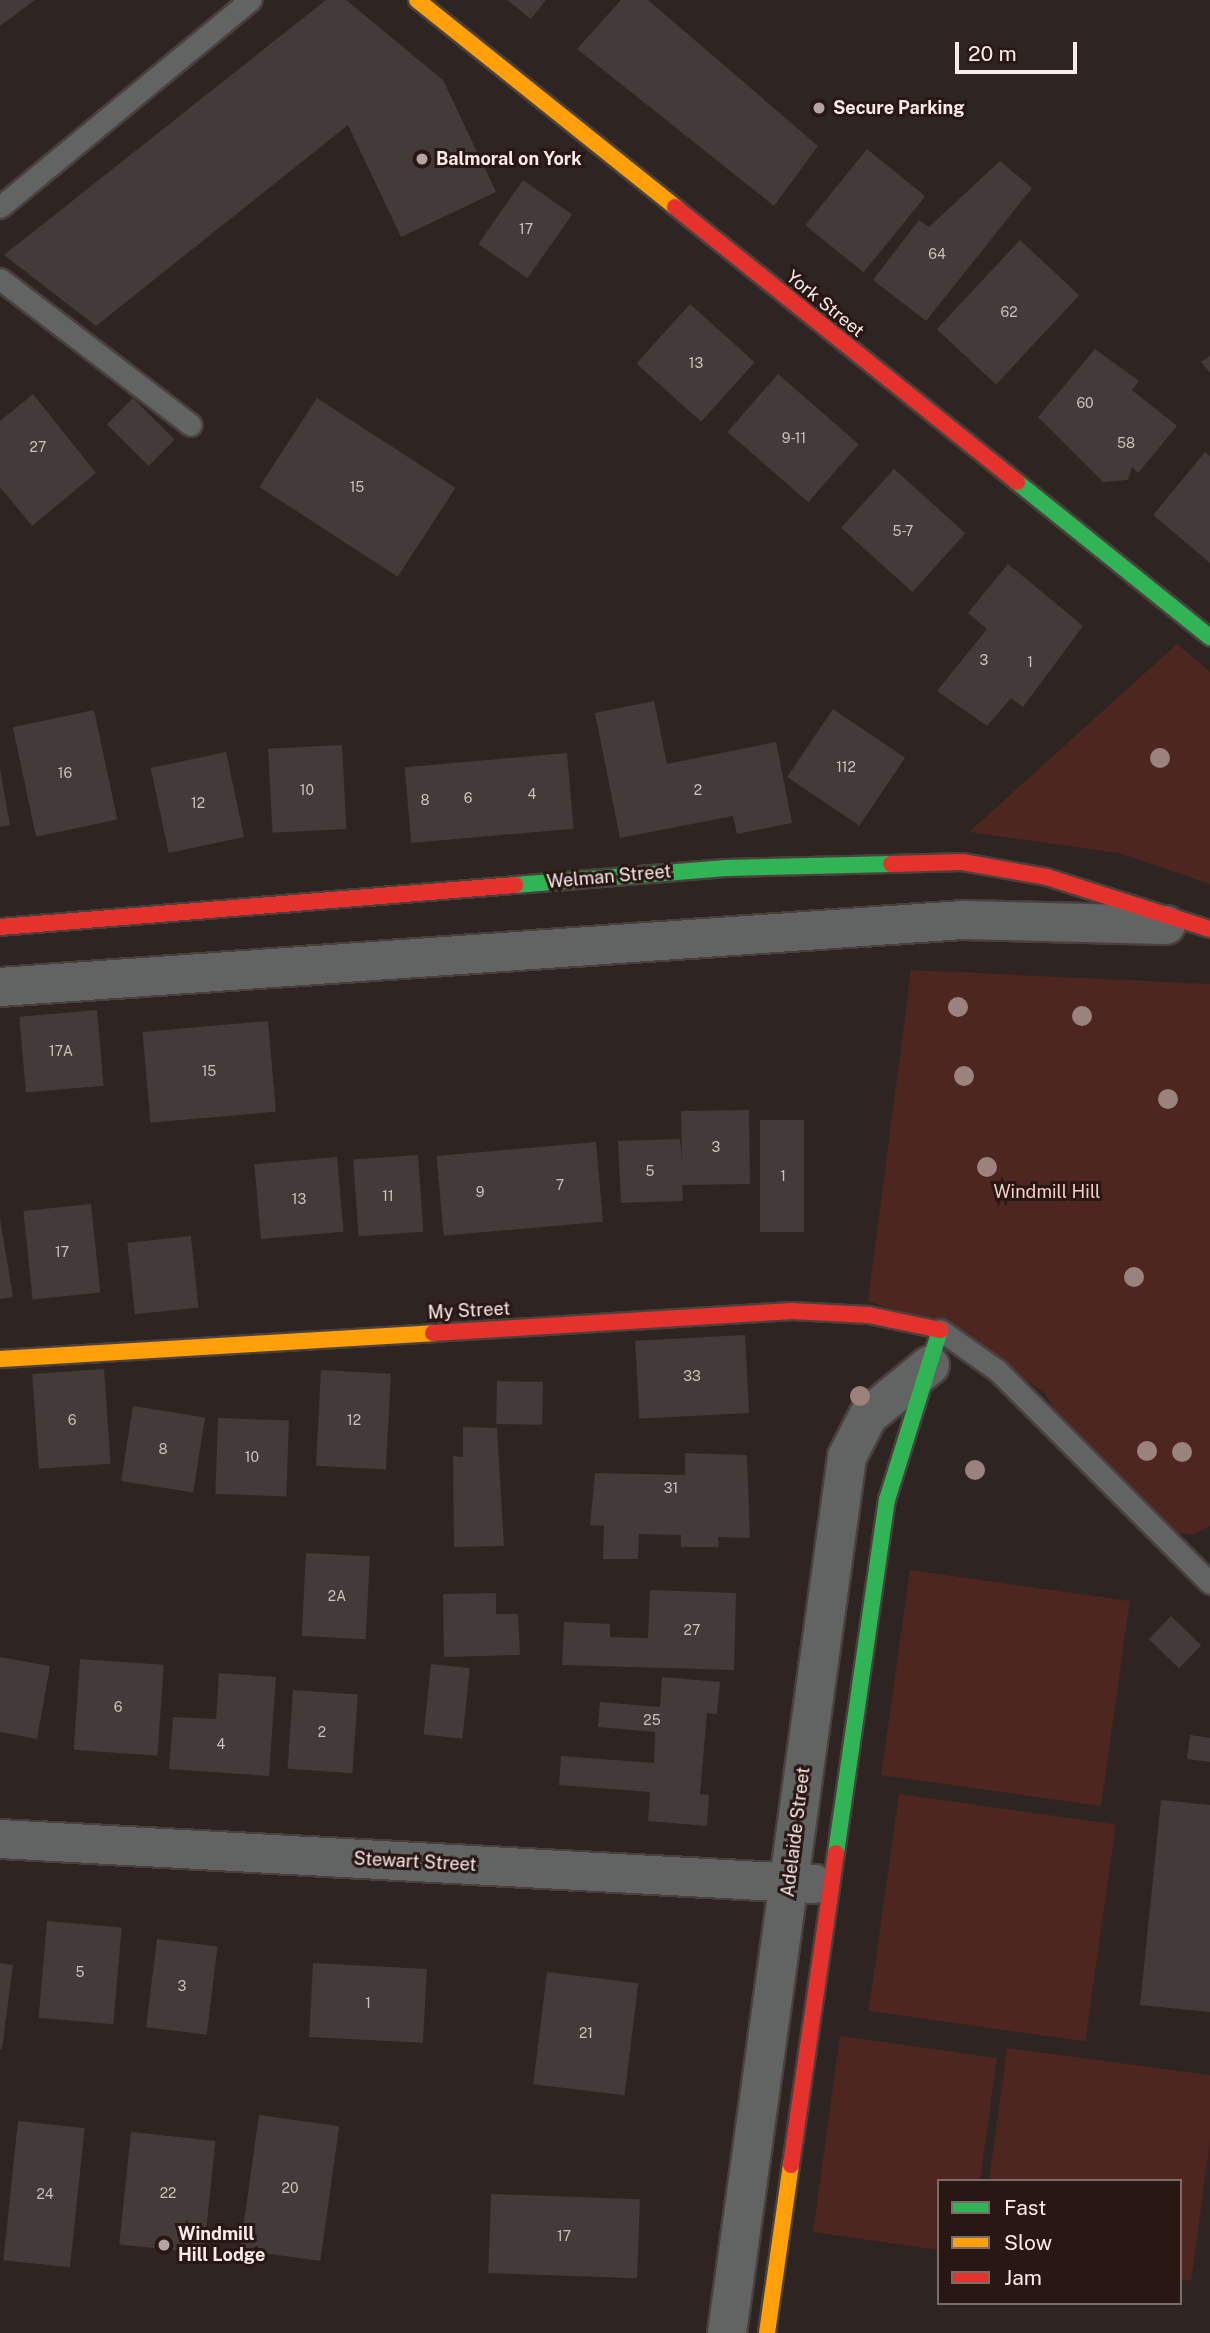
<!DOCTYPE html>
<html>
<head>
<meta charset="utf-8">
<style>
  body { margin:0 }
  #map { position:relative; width:1210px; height:2333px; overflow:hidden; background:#2e2422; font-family:"Public Sans",sans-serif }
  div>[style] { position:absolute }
  .green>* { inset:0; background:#4d261f; transform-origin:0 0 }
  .building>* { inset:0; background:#433b39; transform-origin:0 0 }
  .roads { filter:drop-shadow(2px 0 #4a413f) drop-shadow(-2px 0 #4a413f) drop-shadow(0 2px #4a413f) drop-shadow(0 -2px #4a413f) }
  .lane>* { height:21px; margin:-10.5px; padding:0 10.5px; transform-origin:10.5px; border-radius:10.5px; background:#626363 }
  .street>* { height:38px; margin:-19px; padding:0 19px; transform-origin:19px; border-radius:19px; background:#626363 }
  .fast>* { height:16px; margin:-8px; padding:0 8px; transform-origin:8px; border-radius:8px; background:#30b455 }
  .slow>* { height:16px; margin:-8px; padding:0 8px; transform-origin:8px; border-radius:8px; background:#ff9f0a }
  .jam>* { height:16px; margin:-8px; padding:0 8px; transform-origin:8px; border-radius:8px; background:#e5322d }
  .trees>* { width:20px; height:20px; margin:-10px; border-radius:50%; background:#9b827d }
  .dots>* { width:19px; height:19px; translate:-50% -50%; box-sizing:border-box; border:4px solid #291714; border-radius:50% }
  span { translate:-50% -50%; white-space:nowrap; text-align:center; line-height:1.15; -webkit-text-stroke:6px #291714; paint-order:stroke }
  .number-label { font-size:14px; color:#ccbfbd }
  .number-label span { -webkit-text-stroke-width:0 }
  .poi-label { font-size:18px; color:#f9ebe9; font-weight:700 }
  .left { translate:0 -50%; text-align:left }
  .street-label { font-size:18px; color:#f9ebe9 }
  .park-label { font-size:18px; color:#f4cec7 }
  .legend { position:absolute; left:937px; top:2179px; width:245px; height:126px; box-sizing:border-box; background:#291714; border:2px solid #7c6c69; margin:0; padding:9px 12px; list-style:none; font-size:21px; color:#f9ebe9 }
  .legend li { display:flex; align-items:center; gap:14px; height:35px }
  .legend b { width:35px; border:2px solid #7c6c69 }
  .scale { position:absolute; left:955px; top:42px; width:122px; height:32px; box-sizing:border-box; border:4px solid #f9ebe9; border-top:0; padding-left:9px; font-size:21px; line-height:24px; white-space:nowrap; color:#f9ebe9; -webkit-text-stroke:5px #291714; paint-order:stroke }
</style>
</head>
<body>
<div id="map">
  <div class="green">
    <i style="clip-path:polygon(1177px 644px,1210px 672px,1210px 884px,1119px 853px,969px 832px)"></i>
    <i style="clip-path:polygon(911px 970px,1210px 984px,1210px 1526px,1193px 1535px,1166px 1530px,1074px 1439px,1044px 1393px,964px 1335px,868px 1301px)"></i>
    <i style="left:910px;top:1570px;width:222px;height:207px;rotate:8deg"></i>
    <i style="left:899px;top:1794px;width:219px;height:219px;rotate:8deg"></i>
    <i style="clip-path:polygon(840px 2036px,997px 2058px,980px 2181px,939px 2181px,939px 2250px,813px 2232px)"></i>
    <i style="clip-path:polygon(1007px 2048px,1210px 2075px,1210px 2142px,1191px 2281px,1180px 2279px,1180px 2181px,989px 2181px)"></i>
  </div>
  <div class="building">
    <i style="clip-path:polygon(0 0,35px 0,0 26px)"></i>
    <i style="clip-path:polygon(326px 0,346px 0,443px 80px,496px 192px,401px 237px,348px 125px,96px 326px,4px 255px)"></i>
    <i style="clip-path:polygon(507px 0,546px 0,531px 19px)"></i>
    <i style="clip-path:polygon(621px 0,648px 0,818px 146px,774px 206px,577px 49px)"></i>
    <i style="left:867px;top:149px;width:75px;height:98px;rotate:39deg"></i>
    <i style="clip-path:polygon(1000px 161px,1032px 188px,926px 321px,873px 280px,919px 220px,929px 227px)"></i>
    <i style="left:523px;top:180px;width:60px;height:78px;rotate:35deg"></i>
    <i style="left:1020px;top:240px;width:81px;height:122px;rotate:43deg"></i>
    <i style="left:690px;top:304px;width:87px;height:80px;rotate:42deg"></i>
    <i style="clip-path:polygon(1095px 349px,1139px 381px,1132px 390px,1177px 426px,1138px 473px,1132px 467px,1128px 480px,1103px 482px,1038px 417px)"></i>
    <i style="clip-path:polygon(1210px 356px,1210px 373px,1201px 362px)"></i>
    <i style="left:778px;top:374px;width:107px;height:77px;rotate:41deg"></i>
    <i style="clip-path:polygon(33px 394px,96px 473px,32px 526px,0 487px,0 421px)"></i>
    <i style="left:133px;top:398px;width:59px;height:37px;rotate:45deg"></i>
    <i style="left:317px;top:398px;width:165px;height:106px;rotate:33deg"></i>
    <i style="clip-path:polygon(1205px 452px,1210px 456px,1210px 563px,1153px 515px)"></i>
    <i style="left:894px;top:469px;width:96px;height:79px;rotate:42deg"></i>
    <i style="clip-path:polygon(1008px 564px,1083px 626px,1023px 707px,1011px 698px,987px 726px,937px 691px,987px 629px,968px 613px)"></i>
    <i style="clip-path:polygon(654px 701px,667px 764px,776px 742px,792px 823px,737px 834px,733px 816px,620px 838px,595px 713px)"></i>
    <i style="left:833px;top:709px;width:87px;height:82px;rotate:34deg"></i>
    <i style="left:94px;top:710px;width:112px;height:83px;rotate:78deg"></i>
    <i style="left:342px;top:745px;width:84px;height:74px;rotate:87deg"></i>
    <i style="left:226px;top:752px;width:87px;height:77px;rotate:78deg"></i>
    <i style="left:567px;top:753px;width:76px;height:163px;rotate:85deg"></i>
    <i style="clip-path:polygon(0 769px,10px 825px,0 827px)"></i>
    <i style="left:97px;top:1010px;width:76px;height:78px;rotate:85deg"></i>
    <i style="left:268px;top:1021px;width:91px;height:126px;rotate:85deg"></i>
    <i style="clip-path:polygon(749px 1110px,750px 1184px,682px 1185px,683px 1201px,621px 1203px,618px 1141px,680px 1139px,682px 1161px,681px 1111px)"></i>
    <i style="left:760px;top:1120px;width:44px;height:112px"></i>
    <i style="left:596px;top:1142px;width:80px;height:160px;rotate:85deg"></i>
    <i style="left:418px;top:1155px;width:77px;height:65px;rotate:86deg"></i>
    <i style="left:337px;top:1157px;width:75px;height:83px;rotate:85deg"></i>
    <i style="left:91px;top:1204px;width:89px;height:68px;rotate:84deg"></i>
    <i style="clip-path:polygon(0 1219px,13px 1297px,0 1299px)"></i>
    <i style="left:191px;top:1236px;width:72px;height:64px;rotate:84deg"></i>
    <i style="left:745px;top:1335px;width:78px;height:110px;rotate:87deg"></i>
    <i style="left:104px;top:1369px;width:95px;height:72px;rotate:86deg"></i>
    <i style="left:321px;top:1370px;width:70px;height:96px;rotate:3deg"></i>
    <i style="left:497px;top:1381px;width:46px;height:43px;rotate:1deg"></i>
    <i style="left:133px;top:1406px;width:73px;height:76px;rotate:9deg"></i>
    <i style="left:218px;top:1418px;width:71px;height:76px;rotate:2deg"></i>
    <i style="clip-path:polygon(463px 1427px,497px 1428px,504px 1546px,454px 1547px,453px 1456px,463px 1457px)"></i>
    <i style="clip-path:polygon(685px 1453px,747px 1455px,750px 1538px,718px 1537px,719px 1547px,681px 1547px,681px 1535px,639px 1534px,638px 1559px,603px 1559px,604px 1526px,590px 1525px,595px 1473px,685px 1475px)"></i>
    <i style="left:306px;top:1553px;width:64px;height:83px;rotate:3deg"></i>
    <i style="clip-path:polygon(650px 1590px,736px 1593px,734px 1670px,562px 1665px,564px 1622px,610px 1624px,610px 1637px,648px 1638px)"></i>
    <i style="clip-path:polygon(496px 1593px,496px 1614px,518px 1614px,520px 1655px,444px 1657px,443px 1594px)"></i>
    <i style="left:1171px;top:1616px;width:42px;height:32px;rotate:44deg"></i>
    <i style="clip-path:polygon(0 1657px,50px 1666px,37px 1739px,0 1732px)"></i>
    <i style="left:80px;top:1659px;width:84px;height:91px;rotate:4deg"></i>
    <i style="left:431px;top:1664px;width:39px;height:71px;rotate:6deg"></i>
    <i style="clip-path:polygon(219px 1673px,276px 1677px,269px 1776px,169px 1769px,173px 1717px,216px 1719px)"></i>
    <i style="clip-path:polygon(662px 1677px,720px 1682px,717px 1714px,707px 1713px,700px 1794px,709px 1795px,707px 1826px,648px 1821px,650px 1792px,559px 1785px,561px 1756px,654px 1763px,655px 1732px,598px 1727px,600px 1702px,660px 1707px)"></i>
    <i style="left:293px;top:1690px;width:65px;height:79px;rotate:4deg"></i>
    <i style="clip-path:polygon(1190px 1735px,1210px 1738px,1210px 1762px,1187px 1759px)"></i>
    <i style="clip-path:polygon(1161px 1800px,1210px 1805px,1210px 2012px,1140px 2005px)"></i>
    <i style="left:47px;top:1921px;width:75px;height:97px;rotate:5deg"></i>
    <i style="left:157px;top:1939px;width:61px;height:89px;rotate:7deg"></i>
    <i style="clip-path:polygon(0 1963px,13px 1965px,2px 2049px,0 2049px)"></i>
    <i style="left:313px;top:1963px;width:114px;height:74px;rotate:3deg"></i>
    <i style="left:547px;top:1972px;width:92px;height:113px;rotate:7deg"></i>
    <i style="left:259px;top:2115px;width:81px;height:136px;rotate:8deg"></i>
    <i style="left:18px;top:2121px;width:67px;height:140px;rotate:6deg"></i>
    <i style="left:131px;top:2132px;width:85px;height:113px;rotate:6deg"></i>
    <i style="left:491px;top:2194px;width:149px;height:79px;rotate:2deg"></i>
  </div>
  <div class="roads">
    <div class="lane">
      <i style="left:0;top:207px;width:325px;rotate:-39.6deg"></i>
      <i style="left:0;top:279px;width:240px;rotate:37.4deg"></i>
      <i style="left:940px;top:1330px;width:70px;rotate:35.1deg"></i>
      <i style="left:997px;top:1370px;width:301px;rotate:45deg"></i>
    </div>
    <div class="street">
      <i style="left:0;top:987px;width:966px;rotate:-3.98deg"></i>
      <i style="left:964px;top:920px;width:202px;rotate:1.4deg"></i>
      <i style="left:0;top:1839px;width:816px;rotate:3.16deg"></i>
      <i style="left:727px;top:2333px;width:884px;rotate:-82.2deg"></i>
      <i style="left:847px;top:1457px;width:46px;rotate:-62.9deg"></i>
      <i style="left:868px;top:1416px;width:80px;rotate:-39.4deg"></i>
    </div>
    <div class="fast">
      <i style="left:1017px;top:482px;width:248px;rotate:38.8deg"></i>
      <i style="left:515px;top:885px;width:212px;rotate:-4.6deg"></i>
      <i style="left:726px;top:868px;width:165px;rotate:-1.4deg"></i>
      <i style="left:836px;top:1853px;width:357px;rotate:-81.8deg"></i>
      <i style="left:887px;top:1500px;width:178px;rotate:-72.7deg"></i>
    </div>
    <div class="slow">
      <i style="left:417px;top:0;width:331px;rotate:38.7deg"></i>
      <i style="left:0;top:1359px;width:434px;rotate:-3.4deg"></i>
      <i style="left:767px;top:2333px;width:170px;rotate:-81.9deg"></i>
    </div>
    <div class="jam">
      <i style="left:675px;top:207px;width:439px;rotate:38.8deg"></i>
      <i style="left:891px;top:864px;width:71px;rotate:-1.6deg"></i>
      <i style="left:962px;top:862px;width:86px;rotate:10deg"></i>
      <i style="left:1047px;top:877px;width:171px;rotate:17.7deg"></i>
      <i style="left:0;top:927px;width:517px;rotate:-4.66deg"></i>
      <i style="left:433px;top:1333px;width:360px;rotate:-3.5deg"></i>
      <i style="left:792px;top:1311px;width:77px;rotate:3deg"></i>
      <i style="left:869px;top:1315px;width:73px;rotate:11.9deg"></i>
      <i style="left:791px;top:2165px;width:315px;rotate:-81.8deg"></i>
    </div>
  </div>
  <div class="trees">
    <i style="left:1160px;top:758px"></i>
    <i style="left:958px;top:1007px"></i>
    <i style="left:1082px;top:1016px"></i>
    <i style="left:964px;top:1076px"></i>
    <i style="left:1168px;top:1099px"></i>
    <i style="left:987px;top:1167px"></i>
    <i style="left:1134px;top:1277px"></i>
    <i style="left:860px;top:1396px"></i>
    <i style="left:1147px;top:1451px"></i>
    <i style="left:1182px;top:1452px"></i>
    <i style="left:975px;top:1470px"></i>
  </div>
  <div class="dots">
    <i style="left:819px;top:108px;background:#b2a5a3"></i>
    <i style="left:422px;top:159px;background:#b2a5a3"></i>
    <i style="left:164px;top:2245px;background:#b2a5a3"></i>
  </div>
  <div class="number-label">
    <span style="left:526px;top:229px">17</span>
    <span style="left:937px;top:254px">64</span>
    <span style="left:1009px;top:312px">62</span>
    <span style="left:696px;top:363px">13</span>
    <span style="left:1085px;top:403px">60</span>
    <span style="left:794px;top:438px">9-11</span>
    <span style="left:1126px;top:443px">58</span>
    <span style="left:38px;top:447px">27</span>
    <span style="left:357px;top:487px">15</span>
    <span style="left:903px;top:531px">5-7</span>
    <span style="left:984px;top:660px">3</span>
    <span style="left:1030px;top:662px">1</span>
    <span style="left:846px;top:767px">112</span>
    <span style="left:65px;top:773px">16</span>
    <span style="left:307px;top:790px">10</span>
    <span style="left:698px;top:790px">2</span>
    <span style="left:532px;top:794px">4</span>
    <span style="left:468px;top:798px">6</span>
    <span style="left:425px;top:800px">8</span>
    <span style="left:198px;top:803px">12</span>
    <span style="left:61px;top:1051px">17A</span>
    <span style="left:209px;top:1071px">15</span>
    <span style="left:716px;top:1147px">3</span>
    <span style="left:650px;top:1171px">5</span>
    <span style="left:783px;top:1176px">1</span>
    <span style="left:560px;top:1185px">7</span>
    <span style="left:480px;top:1192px">9</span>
    <span style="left:388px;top:1196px">11</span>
    <span style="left:299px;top:1199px">13</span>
    <span style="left:62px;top:1252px">17</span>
    <span style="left:692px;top:1376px">33</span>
    <span style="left:72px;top:1420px">6</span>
    <span style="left:354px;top:1420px">12</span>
    <span style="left:163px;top:1449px">8</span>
    <span style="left:252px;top:1457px">10</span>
    <span style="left:671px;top:1488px">31</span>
    <span style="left:337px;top:1596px">2A</span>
    <span style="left:692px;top:1630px">27</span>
    <span style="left:118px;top:1707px">6</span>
    <span style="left:652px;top:1720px">25</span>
    <span style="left:322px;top:1732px">2</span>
    <span style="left:221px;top:1744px">4</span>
    <span style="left:80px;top:1972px">5</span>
    <span style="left:182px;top:1986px">3</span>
    <span style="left:368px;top:2003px">1</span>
    <span style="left:586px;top:2033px">21</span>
    <span style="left:290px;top:2188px">20</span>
    <span style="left:168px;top:2193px">22</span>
    <span style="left:45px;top:2194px">24</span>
    <span style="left:564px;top:2236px">17</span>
  </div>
  <div class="poi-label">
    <span class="left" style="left:833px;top:108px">Secure Parking</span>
    <span class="left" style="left:436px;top:159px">Balmoral on York</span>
    <span class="left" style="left:178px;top:2245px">Windmill<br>Hill Lodge</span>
  </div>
  <div class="street-label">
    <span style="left:825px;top:304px;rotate:39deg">York Street</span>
    <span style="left:609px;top:877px;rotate:-5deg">Welman Street</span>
    <span style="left:469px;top:1311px;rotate:-3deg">My Street</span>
    <span style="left:796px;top:1832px;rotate:-83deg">Adelaide Street</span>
    <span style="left:415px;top:1862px;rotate:3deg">Stewart Street</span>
  </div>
  <div class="park-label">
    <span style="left:1047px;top:1192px">Windmill Hill</span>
  </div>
  <ul class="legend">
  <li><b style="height:9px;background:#30b455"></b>Fast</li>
  <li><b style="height:9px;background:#ff9f0a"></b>Slow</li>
  <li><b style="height:9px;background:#e5322d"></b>Jam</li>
  </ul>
  <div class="scale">20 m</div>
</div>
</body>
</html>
